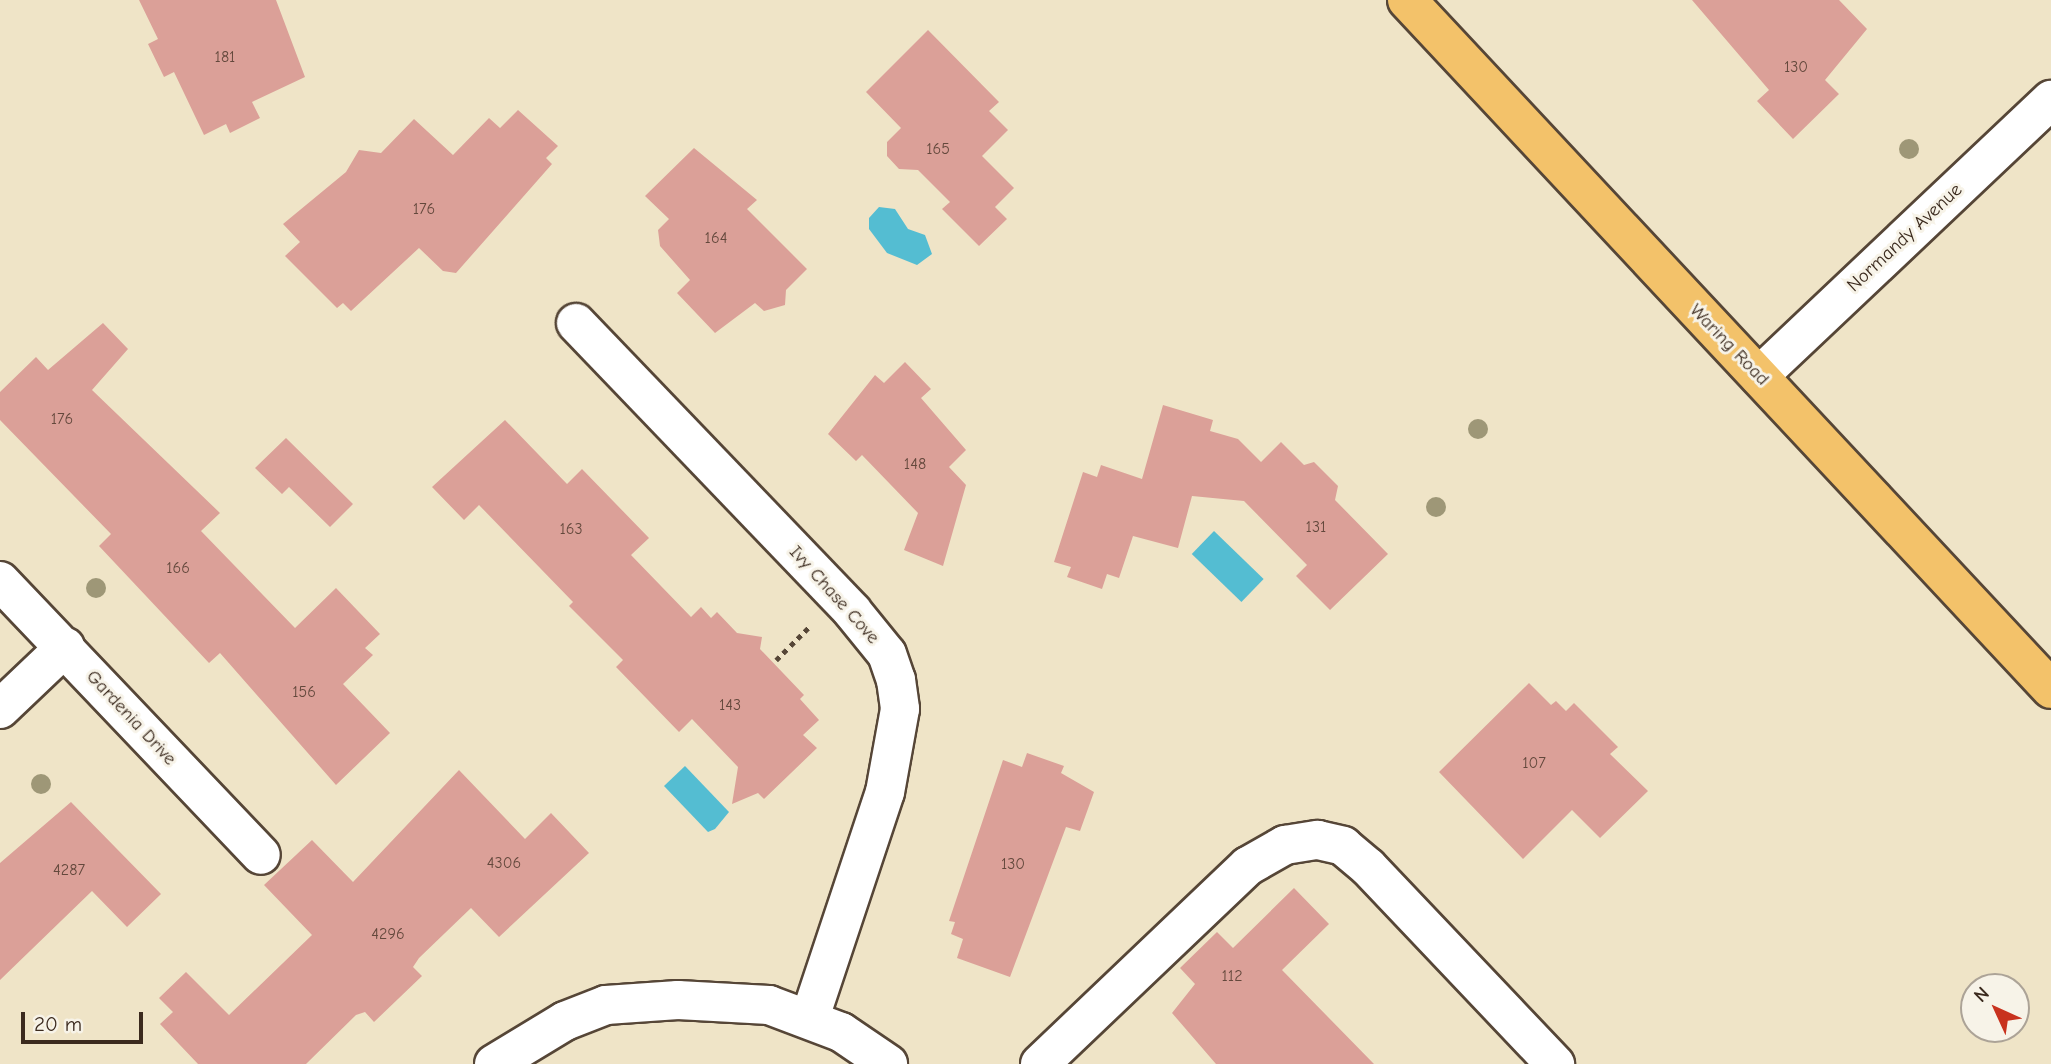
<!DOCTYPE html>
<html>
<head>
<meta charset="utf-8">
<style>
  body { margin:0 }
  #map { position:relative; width:2051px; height:1064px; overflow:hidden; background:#efe4c7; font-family:"Comic Neue",sans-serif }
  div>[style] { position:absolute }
  .water>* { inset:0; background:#54bdd2; transform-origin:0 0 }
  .building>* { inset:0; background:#dba098 }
  .path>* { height:4.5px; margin-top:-2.25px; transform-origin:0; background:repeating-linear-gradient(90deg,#564637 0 5px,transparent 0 10px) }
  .roads { filter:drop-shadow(2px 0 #564637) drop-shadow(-2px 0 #564637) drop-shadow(0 2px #564637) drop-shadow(0 -2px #564637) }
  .minor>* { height:38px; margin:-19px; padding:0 19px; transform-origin:19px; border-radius:19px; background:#fff }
  .major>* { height:38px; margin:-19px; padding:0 19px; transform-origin:19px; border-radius:19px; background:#f3c26a }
  .trees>* { width:20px; height:20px; margin:-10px; border-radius:50%; background:#9e9777 }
  span { translate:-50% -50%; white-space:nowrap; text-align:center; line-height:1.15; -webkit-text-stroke:6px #f7f3e8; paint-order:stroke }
  .number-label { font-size:16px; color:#63483c }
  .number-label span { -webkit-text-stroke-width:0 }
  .street-label { font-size:19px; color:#3b2a1e }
  .north { position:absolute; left:1960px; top:973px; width:70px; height:70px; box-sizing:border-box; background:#f7f3e8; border:2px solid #aca397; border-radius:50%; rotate:315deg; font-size:19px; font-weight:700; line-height:28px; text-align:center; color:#3b2a1e }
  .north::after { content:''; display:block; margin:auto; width:24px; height:32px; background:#c8321e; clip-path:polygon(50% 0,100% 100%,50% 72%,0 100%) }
  .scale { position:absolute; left:21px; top:1012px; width:122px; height:32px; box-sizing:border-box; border:4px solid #3b2a1e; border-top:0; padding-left:9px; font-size:21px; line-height:24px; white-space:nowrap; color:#3b2a1e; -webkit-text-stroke:5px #f7f3e8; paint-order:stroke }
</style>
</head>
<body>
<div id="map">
  <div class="water">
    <i style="clip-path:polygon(879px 207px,895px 209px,908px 229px,925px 235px,932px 254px,917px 265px,887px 253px,869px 229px,869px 218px)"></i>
    <i style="left:1214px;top:531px;width:69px;height:32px;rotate:44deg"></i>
    <i style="clip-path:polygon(685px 766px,729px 812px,715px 829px,708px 832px,664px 786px)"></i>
  </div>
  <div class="building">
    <i style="clip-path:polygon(139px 0,276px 0,305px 77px,252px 102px,260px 118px,230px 133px,226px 124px,204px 135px,174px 72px,164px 77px,148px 44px,158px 39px)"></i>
    <i style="clip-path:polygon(1692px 0,1839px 0,1867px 29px,1825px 80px,1839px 94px,1793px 139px,1757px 101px,1769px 90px)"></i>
    <i style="clip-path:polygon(928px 30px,999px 102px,989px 111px,1008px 130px,982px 156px,1014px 188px,995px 207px,1007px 219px,979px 246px,942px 209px,950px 202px,918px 170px,899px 169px,887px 156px,887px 142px,901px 128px,866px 92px)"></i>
    <i style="clip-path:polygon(518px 110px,558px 146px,546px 158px,552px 164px,456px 273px,443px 271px,419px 248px,351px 311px,343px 303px,337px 308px,285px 256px,300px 242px,283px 224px,346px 172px,359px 150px,381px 153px,414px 119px,453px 155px,489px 118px,500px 128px)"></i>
    <i style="clip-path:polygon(694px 148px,757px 200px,747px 209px,807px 269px,786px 290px,785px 305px,764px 311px,755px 303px,715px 333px,677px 293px,690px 280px,660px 246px,658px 230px,669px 219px,645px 196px)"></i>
    <i style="clip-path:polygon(103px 323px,128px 349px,92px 390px,220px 513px,201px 531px,295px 628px,336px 588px,380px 634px,365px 648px,373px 655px,343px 684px,390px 733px,336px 785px,220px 653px,209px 663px,99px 546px,111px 534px,0 420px,0 392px,36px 357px,48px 370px)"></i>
    <i style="clip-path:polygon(905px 362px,931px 389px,921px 398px,966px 450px,949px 467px,966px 485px,943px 566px,904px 550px,918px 513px,862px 455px,856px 461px,828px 434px,875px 375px,884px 383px)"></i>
    <i style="clip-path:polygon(1163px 405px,1213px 420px,1210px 431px,1238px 439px,1261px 462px,1281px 442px,1304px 465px,1314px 462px,1338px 486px,1335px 500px,1388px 554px,1330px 610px,1296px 576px,1307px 565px,1244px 501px,1192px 496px,1178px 548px,1133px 536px,1119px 578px,1107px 574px,1102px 589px,1067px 577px,1071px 567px,1054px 562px,1083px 472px,1097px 477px,1101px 465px,1142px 479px)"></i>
    <i style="clip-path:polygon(505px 420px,567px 484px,582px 469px,649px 538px,631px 555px,691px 617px,701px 607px,711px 618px,717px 612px,737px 633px,762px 637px,760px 649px,804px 695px,800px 699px,819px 720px,803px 735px,817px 748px,764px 799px,758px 793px,732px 804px,738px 767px,692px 719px,679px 732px,616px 667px,623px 660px,569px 606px,573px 602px,479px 505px,464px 520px,432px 487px)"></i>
    <i style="clip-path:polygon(286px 438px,353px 504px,330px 527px,289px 487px,282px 494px,255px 468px)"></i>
    <i style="clip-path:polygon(1529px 683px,1551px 705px,1556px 701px,1566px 711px,1574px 703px,1618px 747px,1610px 754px,1648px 791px,1600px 838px,1572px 810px,1523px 859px,1439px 772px)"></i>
    <i style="clip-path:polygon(1027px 753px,1064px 766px,1061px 773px,1094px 792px,1080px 831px,1066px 827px,1010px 977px,957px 958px,963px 939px,951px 934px,955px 922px,949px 921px,1003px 760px,1022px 767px)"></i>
    <i style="clip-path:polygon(459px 770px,525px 839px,551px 813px,589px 853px,499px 937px,471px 908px,419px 958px,413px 967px,422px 976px,374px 1022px,365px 1012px,356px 1015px,306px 1064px,198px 1064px,160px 1024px,173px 1012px,159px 998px,186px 972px,229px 1015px,312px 935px,264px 885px,312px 840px,353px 882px)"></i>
    <i style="clip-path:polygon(71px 802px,161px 894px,127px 927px,92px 891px,0 980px,0 863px)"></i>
    <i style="clip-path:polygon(1294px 888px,1329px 924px,1282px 970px,1374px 1064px,1216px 1064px,1172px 1013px,1195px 984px,1180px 968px,1217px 932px,1233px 948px)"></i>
  </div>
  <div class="path">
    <i style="left:776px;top:660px;width:48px;rotate:-45deg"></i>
  </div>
  <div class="roads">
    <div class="minor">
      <i style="left:576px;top:323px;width:399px;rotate:46.2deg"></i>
      <i style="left:852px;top:611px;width:55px;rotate:50.9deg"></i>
      <i style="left:887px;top:654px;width:28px;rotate:71deg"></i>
      <i style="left:896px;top:680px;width:29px;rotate:82deg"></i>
      <i style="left:900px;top:709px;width:84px;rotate:100.2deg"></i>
      <i style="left:885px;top:792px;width:238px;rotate:108.4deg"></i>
      <i style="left:1759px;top:376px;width:402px;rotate:-43.4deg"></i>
      <i style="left:0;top:581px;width:378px;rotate:46.4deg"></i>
      <i style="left:0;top:709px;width:90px;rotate:-43.6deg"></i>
      <i style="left:494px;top:1064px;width:83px;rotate:-31.2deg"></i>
      <i style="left:565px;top:1021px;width:44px;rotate:-21.3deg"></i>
      <i style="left:606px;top:1005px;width:72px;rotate:-4deg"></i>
      <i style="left:678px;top:1000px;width:91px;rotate:3.1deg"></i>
      <i style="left:769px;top:1005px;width:77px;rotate:20.6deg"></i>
      <i style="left:841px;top:1032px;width:57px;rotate:34.2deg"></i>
      <i style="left:1040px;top:1064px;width:287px;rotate:-43.6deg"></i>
      <i style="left:1248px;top:866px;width:43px;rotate:-29.6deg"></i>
      <i style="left:1285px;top:845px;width:33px;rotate:-9deg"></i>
      <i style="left:1318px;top:840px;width:26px;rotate:13deg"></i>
      <i style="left:1343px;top:846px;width:33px;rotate:40deg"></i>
      <i style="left:1368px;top:867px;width:272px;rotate:46.5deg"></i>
    </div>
    <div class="major">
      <i style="left:1407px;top:0;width:943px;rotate:46.93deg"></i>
    </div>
  </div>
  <div class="trees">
    <i style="left:1909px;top:149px"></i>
    <i style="left:1478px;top:429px"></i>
    <i style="left:1436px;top:507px"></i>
    <i style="left:96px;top:588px"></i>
    <i style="left:41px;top:784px"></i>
  </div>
  <div class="number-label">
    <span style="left:225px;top:57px">181</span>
    <span style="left:1796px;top:67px">130</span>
    <span style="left:938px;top:149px">165</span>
    <span style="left:424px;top:209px">176</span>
    <span style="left:716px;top:238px">164</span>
    <span style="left:62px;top:419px">176</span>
    <span style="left:915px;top:464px">148</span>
    <span style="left:1316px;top:527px">131</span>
    <span style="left:571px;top:529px">163</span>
    <span style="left:178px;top:568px">166</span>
    <span style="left:304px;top:692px">156</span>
    <span style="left:730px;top:705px">143</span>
    <span style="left:1534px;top:763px">107</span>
    <span style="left:504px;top:863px">4306</span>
    <span style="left:1013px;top:864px">130</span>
    <span style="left:69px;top:870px">4287</span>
    <span style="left:388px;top:934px">4296</span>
    <span style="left:1232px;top:976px">112</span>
  </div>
  <div class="street-label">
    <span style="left:1905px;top:238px;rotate:-43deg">Normandy Avenue</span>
    <span style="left:1729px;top:345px;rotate:46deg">Waring Road</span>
    <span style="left:834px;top:595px;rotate:48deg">Ivy Chase Cove</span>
    <span style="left:131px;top:718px;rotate:47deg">Gardenia Drive</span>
  </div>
  <div class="north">N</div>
  <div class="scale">20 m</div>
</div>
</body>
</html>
